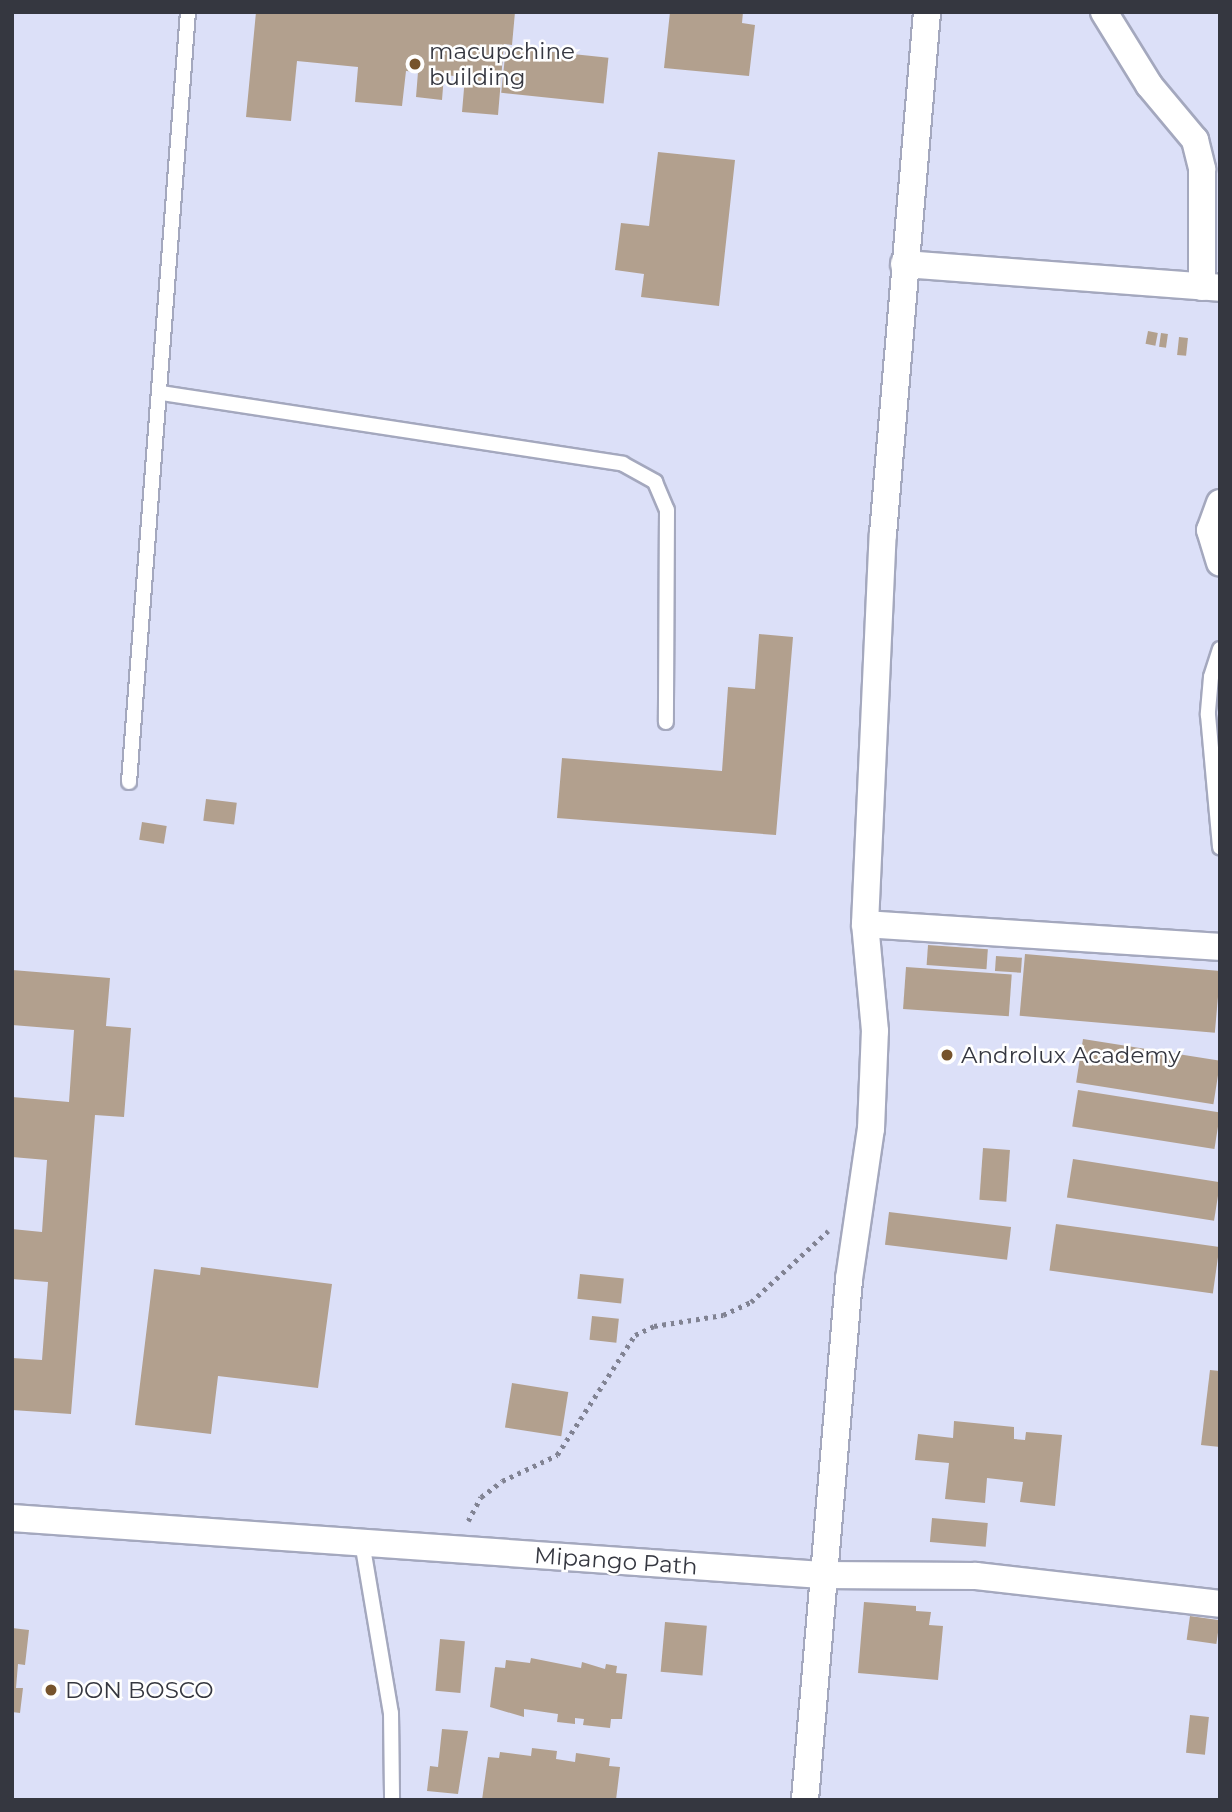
<!DOCTYPE html>
<html>
<head>
<meta charset="utf-8">
<style>
  body { margin:0 }
  #map { position:relative; width:1232px; height:1812px; overflow:hidden; background:#dce0f8; font-family:Montserrat,sans-serif }
  div>[style] { position:absolute }
  .building>* { inset:0; background:#b2a08e; transform-origin:0 0 }
  .path>* { height:4.5px; margin-top:-2.25px; transform-origin:0; background:repeating-linear-gradient(90deg,#818393 0 3.5px,transparent 0 8.5px) }
  .roads { filter:drop-shadow(2px 0 #a4a8be) drop-shadow(-2px 0 #a4a8be) drop-shadow(0 2px #a4a8be) drop-shadow(0 -2px #a4a8be) }
  .service>* { height:14px; margin:-7px; padding:0 7px; transform-origin:7px; border-radius:7px; background:#fff }
  .minor>* { height:26px; margin:-13px; padding:0 13px; transform-origin:13px; border-radius:13px; background:#fff }
  .dots>* { width:19px; height:19px; translate:-50% -50%; box-sizing:border-box; border:4px solid #fff; border-radius:50% }
  span { translate:-50% -50%; white-space:nowrap; text-align:center; line-height:1.15; -webkit-text-stroke:5px #fff; paint-order:stroke }
  .poi-label { font-size:23px; color:#353740 }
  .left { translate:0 -50%; text-align:left }
  .street-label { font-size:23px; color:#353740 }
  .frame { position:absolute; inset:0; border:14px solid #353740; pointer-events:none }
</style>
</head>
<body>
<div id="map">
  <div class="building">
    <i style="clip-path:polygon(256px 12px,515px 12px,512px 45px,504px 44px,498px 115px,462px 112px,465px 77px,444px 75px,442px 100px,416px 97px,418px 72px,406px 71px,402px 106px,355px 102px,358px 67px,297px 61px,291px 121px,246px 117px)"></i>
    <i style="clip-path:polygon(670px 12px,743px 12px,742px 23px,755px 25px,749px 76px,664px 68px)"></i>
    <i style="left:506px;top:47px;width:103px;height:46px;rotate:6deg"></i>
    <i style="clip-path:polygon(658px 152px,735px 160px,719px 306px,641px 297px,644px 274px,615px 270px,621px 223px,649px 226px)"></i>
    <i style="left:1148px;top:331px;width:10px;height:13px;rotate:11deg"></i>
    <i style="left:1161px;top:333px;width:7px;height:14px;rotate:8deg"></i>
    <i style="left:1179px;top:337px;width:9px;height:18px;rotate:6deg"></i>
    <i style="clip-path:polygon(759px 634px,793px 637px,776px 835px,557px 818px,562px 758px,722px 771px,728px 687px,755px 689px)"></i>
    <i style="left:206px;top:799px;width:31px;height:22px;rotate:7deg"></i>
    <i style="left:142px;top:822px;width:25px;height:18px;rotate:9deg"></i>
    <i style="left:928px;top:945px;width:60px;height:20px;rotate:4deg"></i>
    <i style="left:1025px;top:954px;width:196px;height:62px;rotate:5deg"></i>
    <i style="left:996px;top:956px;width:26px;height:15px;rotate:4deg"></i>
    <i style="left:906px;top:967px;width:106px;height:42px;rotate:4deg"></i>
    <i style="clip-path:polygon(12px 970px,110px 978px,106px 1026px,131px 1028px,124px 1117px,95px 1115px,71px 1414px,12px 1410px,12px 1358px,42px 1360px,48px 1282px,12px 1279px,12px 1229px,42px 1232px,47px 1160px,12px 1157px,12px 1097px,69px 1102px,74px 1030px,12px 1025px)"></i>
    <i style="left:1083px;top:1039px;width:139px;height:44px;rotate:9deg"></i>
    <i style="left:1078px;top:1090px;width:144px;height:37px;rotate:9deg"></i>
    <i style="left:983px;top:1148px;width:27px;height:52px;rotate:4deg"></i>
    <i style="left:1073px;top:1159px;width:149px;height:39px;rotate:9deg"></i>
    <i style="left:889px;top:1212px;width:123px;height:33px;rotate:7deg"></i>
    <i style="left:1056px;top:1224px;width:165px;height:47px;rotate:8deg"></i>
    <i style="clip-path:polygon(201px 1267px,332px 1284px,318px 1388px,218px 1376px,211px 1434px,135px 1425px,154px 1269px,200px 1275px)"></i>
    <i style="left:580px;top:1274px;width:44px;height:25px;rotate:6deg"></i>
    <i style="left:592px;top:1316px;width:27px;height:24px;rotate:6deg"></i>
    <i style="clip-path:polygon(1210px 1370px,1220px 1371px,1220px 1447px,1201px 1445px)"></i>
    <i style="left:512px;top:1383px;width:57px;height:45px;rotate:9deg"></i>
    <i style="clip-path:polygon(954px 1421px,1014px 1427px,1014px 1439px,1025px 1440px,1026px 1432px,1062px 1435px,1055px 1506px,1020px 1502px,1023px 1482px,987px 1478px,985px 1503px,945px 1499px,949px 1463px,915px 1460px,918px 1434px,953px 1438px)"></i>
    <i style="left:932px;top:1518px;width:56px;height:24px;rotate:5deg"></i>
    <i style="clip-path:polygon(864px 1602px,916px 1606px,916px 1611px,931px 1612px,929px 1625px,943px 1626px,938px 1680px,858px 1673px)"></i>
    <i style="left:1190px;top:1616px;width:30px;height:24px;rotate:8deg"></i>
    <i style="left:665px;top:1622px;width:42px;height:50px;rotate:5deg"></i>
    <i style="clip-path:polygon(12px 1628px,29px 1630px,25px 1665px,18px 1664px,16px 1688px,23px 1688px,20px 1713px,12px 1712px)"></i>
    <i style="left:440px;top:1639px;width:25px;height:52px;rotate:5deg"></i>
    <i style="clip-path:polygon(531px 1658px,581px 1668px,582px 1662px,605px 1669px,606px 1664px,617px 1666px,616px 1673px,627px 1674px,622px 1719px,611px 1719px,610px 1728px,583px 1725px,584px 1719px,575px 1718px,575px 1724px,557px 1722px,558px 1714px,524px 1709px,524px 1717px,490px 1707px,495px 1667px,505px 1668px,506px 1660px,530px 1663px)"></i>
    <i style="left:1190px;top:1715px;width:19px;height:38px;rotate:6deg"></i>
    <i style="clip-path:polygon(442px 1729px,468px 1731px,458px 1794px,427px 1791px,430px 1766px,438px 1767px)"></i>
    <i style="clip-path:polygon(532px 1748px,557px 1751px,556px 1759px,575px 1762px,576px 1753px,610px 1758px,609px 1766px,620px 1767px,616px 1800px,482px 1800px,488px 1757px,499px 1758px,500px 1752px,531px 1756px)"></i>
  </div>
  <div class="path">
    <i style="left:468px;top:1521px;width:27px;rotate:-62deg"></i>
    <i style="left:481px;top:1497px;width:26px;rotate:-37deg"></i>
    <i style="left:502px;top:1481px;width:61px;rotate:-25.3deg"></i>
    <i style="left:557px;top:1455px;width:143px;rotate:-57deg"></i>
    <i style="left:635px;top:1335px;width:21px;rotate:-25deg"></i>
    <i style="left:654px;top:1326px;width:70px;rotate:-9.1deg"></i>
    <i style="left:723px;top:1315px;width:31px;rotate:-25deg"></i>
    <i style="left:751px;top:1302px;width:105px;rotate:-42.7deg"></i>
  </div>
  <div class="roads">
    <div class="service">
      <i style="left:161px;top:393px;width:467px;rotate:8.7deg"></i>
      <i style="left:623px;top:464px;width:37px;rotate:29deg"></i>
      <i style="left:655px;top:482px;width:30px;rotate:67deg"></i>
      <i style="left:667px;top:510px;width:212px;rotate:90.3deg"></i>
      <i style="left:1220px;top:649px;width:29px;rotate:108deg"></i>
      <i style="left:1211px;top:677px;width:38px;rotate:95deg"></i>
      <i style="left:1208px;top:715px;width:133px;rotate:84.8deg"></i>
      <i style="left:129px;top:782px;width:772px;rotate:-85.62deg"></i>
      <i style="left:362px;top:1542px;width:173px;rotate:80.4deg"></i>
      <i style="left:391px;top:1713px;width:87px;rotate:89.3deg"></i>
    </div>
    <div class="minor">
      <i style="left:1104px;top:12px;width:86px;rotate:58.3deg"></i>
      <i style="left:1149px;top:85px;width:72px;rotate:50.1deg"></i>
      <i style="left:1195px;top:140px;width:30px;rotate:76deg"></i>
      <i style="left:1202px;top:169px;width:118px;rotate:90deg"></i>
      <i style="left:904px;top:264px;width:317px;rotate:4.3deg"></i>
      <i style="left:1220px;top:503px;width:29px;rotate:110deg"></i>
      <i style="left:1210px;top:530px;width:34px;rotate:73deg"></i>
      <i style="left:865px;top:924px;width:356px;rotate:3.7deg"></i>
      <i style="left:12px;top:1518px;width:812px;rotate:4.03deg"></i>
      <i style="left:822px;top:1575px;width:154px;rotate:0.4deg"></i>
      <i style="left:976px;top:1576px;width:246px;rotate:6.5deg"></i>
      <i style="left:805px;top:1800px;width:523px;rotate:-85.17deg"></i>
      <i style="left:849px;top:1279px;width:152px;rotate:-81.7deg"></i>
      <i style="left:871px;top:1129px;width:98px;rotate:-87.7deg"></i>
      <i style="left:875px;top:1031px;width:107px;rotate:-95.3deg"></i>
      <i style="left:865px;top:924px;width:390px;rotate:-87.4deg"></i>
      <i style="left:883px;top:534px;width:524px;rotate:-85.18deg"></i>
    </div>
  </div>
  <div class="dots">
    <i style="left:415px;top:64px;background:#76532c"></i>
    <i style="left:947px;top:1055px;background:#76532c"></i>
    <i style="left:51px;top:1690px;background:#76532c"></i>
  </div>
  <div class="poi-label">
    <span class="left" style="left:429px;top:64px">macupchine<br>building</span>
    <span class="left" style="left:961px;top:1055px">Androlux Academy</span>
    <span class="left" style="left:65px;top:1690px">DON BOSCO</span>
  </div>
  <div class="street-label">
    <span style="left:616px;top:1561px;rotate:4deg">Mipango Path</span>
  </div>
  <div class="frame"></div>
</div>
</body>
</html>
